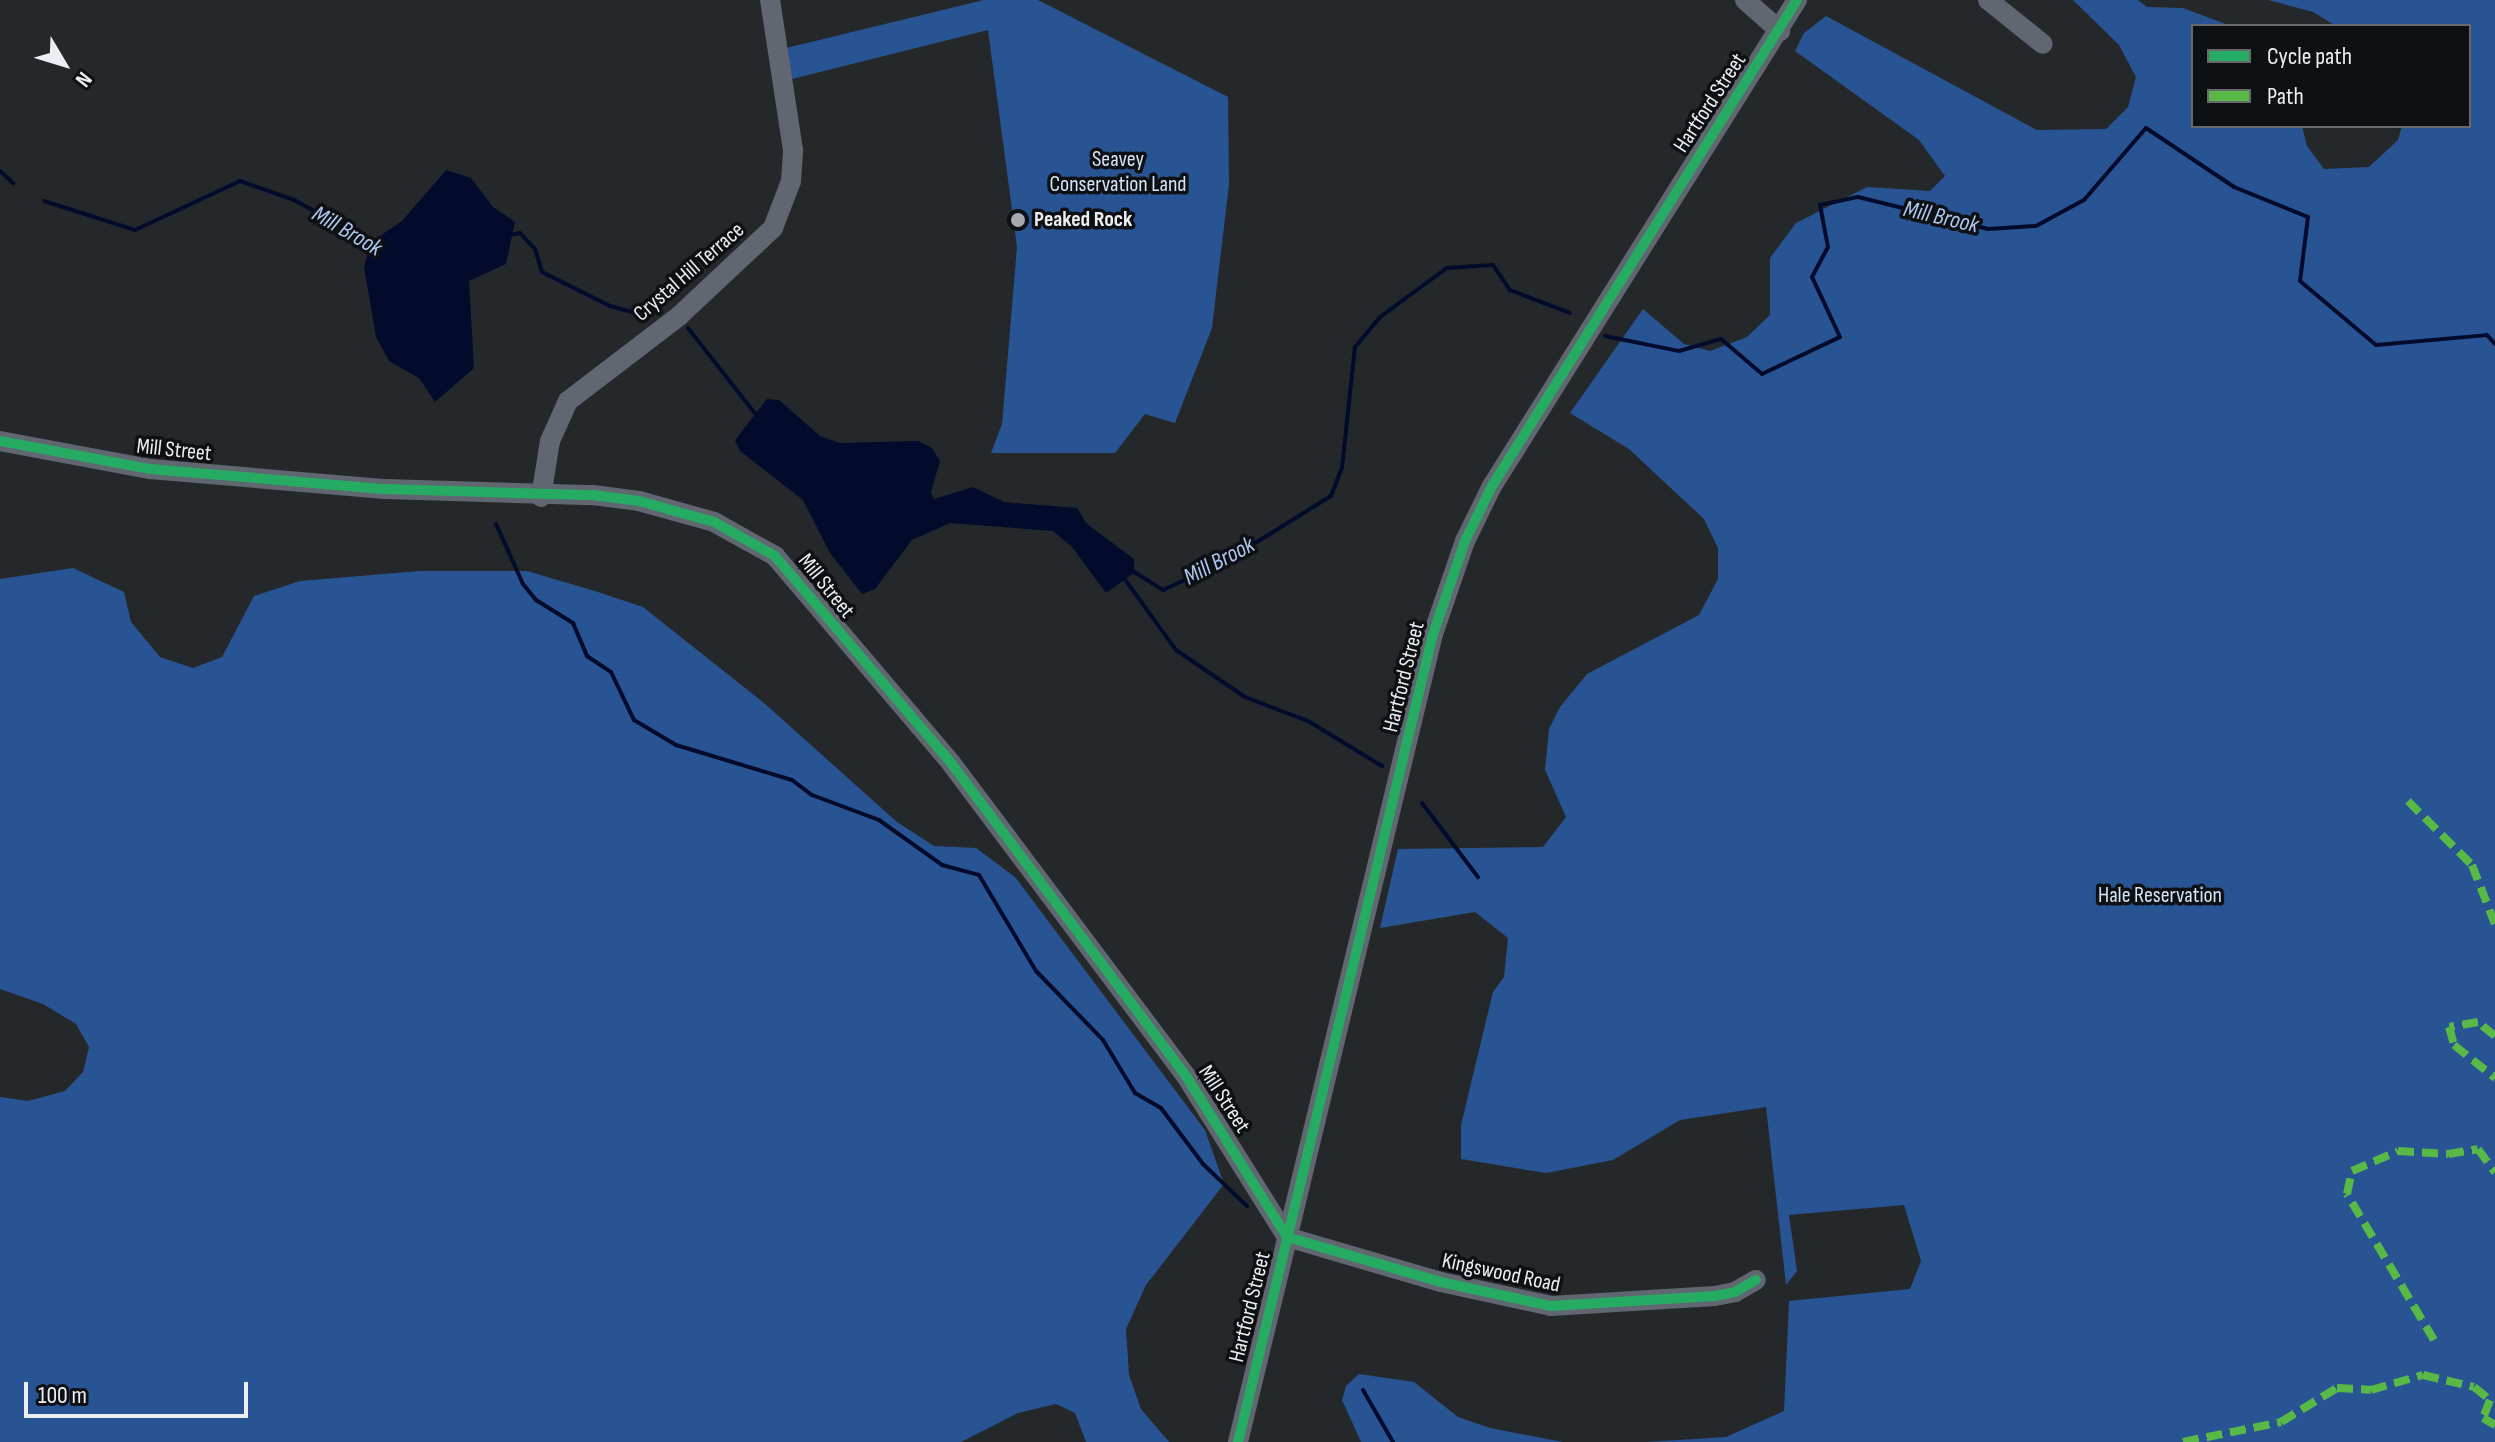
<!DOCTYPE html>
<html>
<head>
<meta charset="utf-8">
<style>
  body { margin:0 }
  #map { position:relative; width:2495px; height:1442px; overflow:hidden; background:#25282b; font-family:"Sofia Sans Condensed",sans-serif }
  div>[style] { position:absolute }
  .forest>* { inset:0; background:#285493 }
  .water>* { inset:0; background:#030b2c }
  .stream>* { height:4px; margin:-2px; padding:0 2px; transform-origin:2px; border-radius:2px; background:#030b2c }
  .minor>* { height:20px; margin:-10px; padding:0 10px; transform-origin:10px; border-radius:10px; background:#606771 }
  .quiet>* { height:8px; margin-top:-4px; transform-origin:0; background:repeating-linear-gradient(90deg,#58b947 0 16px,transparent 0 24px) }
  .cycleway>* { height:10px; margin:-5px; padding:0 5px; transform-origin:5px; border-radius:5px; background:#26ab63 }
  .dots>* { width:22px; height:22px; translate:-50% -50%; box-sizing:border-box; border:4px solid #0e1013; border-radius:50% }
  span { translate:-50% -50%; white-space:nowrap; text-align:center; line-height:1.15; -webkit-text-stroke:7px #0e1013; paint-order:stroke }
  .street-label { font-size:22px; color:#eceef3 }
  .park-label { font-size:22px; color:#d5e3f7 }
  .poi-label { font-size:22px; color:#eceef3; font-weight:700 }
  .left { translate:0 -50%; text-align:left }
  .water-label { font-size:24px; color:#acc7ef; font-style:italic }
  .legend { position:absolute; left:2191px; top:24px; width:280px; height:104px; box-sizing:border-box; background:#0e1013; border:2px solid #67696d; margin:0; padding:10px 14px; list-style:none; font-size:24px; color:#eceef3 }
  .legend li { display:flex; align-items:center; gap:16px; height:40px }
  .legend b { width:40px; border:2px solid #67696d }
  .north { position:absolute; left:24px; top:24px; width:80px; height:80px; -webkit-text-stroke:6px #0e1013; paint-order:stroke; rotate:128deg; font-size:22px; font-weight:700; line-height:32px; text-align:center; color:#eceef3 }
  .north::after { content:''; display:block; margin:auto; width:28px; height:36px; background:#eceef3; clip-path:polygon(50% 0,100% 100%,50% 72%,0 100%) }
  .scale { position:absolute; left:24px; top:1382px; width:224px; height:36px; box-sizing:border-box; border:4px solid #eceef3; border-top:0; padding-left:10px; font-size:24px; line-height:28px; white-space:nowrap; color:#eceef3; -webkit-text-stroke:6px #0e1013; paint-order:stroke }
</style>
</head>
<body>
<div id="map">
  <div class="forest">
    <i style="clip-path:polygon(984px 0,1038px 0,1228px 97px,1229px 184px,1212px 328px,1175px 423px,1145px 414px,1115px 453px,991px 453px,1002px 424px,1017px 247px,988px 30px,788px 80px,778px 50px)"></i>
    <i style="clip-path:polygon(2073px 0,2138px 0,2147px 7px,2183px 8px,2231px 26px,2193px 26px,2193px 126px,2302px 126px,2307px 146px,2324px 169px,2369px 167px,2398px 140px,2402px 126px,2469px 126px,2469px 26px,2336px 26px,2313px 12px,2268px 0,2495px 0,2495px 1442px,1646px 1442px,1726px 1437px,1784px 1411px,1789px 1301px,1910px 1289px,1921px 1261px,1904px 1205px,1789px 1215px,1797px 1271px,1786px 1285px,1766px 1107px,1680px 1120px,1613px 1160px,1546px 1173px,1461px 1159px,1461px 1125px,1493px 992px,1504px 977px,1508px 938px,1475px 912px,1380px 928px,1398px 849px,1543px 847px,1566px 817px,1545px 770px,1549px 729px,1560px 707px,1587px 674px,1699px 615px,1718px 579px,1718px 548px,1704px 519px,1629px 449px,1570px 413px,1643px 309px,1684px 344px,1710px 351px,1747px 337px,1770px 315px,1770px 258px,1796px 223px,1867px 187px,1930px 191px,1945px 176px,1919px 140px,1795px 51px,1804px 33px,1826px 16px,2037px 130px,2106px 129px,2128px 107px,2136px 77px,2119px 45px)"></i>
    <i style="clip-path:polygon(73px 568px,124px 592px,131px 622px,160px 657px,193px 668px,222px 657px,254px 596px,300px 581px,420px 571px,527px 571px,598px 592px,643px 607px,764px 703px,897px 822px,934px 846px,976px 848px,1015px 877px,1205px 1130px,1224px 1184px,1146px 1285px,1126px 1329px,1129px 1375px,1141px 1409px,1169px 1442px,1086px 1442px,1075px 1413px,1056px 1404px,1018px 1413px,961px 1442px,0 1442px,0 1097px,28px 1101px,65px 1091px,83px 1072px,89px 1047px,76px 1024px,43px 1004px,0 989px,0 579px)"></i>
    <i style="clip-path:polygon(1359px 1374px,1414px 1382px,1458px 1417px,1490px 1428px,1563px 1442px,1361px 1442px,1342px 1400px,1346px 1386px)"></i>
  </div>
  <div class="water">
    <i style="clip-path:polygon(446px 170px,471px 178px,493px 207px,515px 222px,506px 264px,469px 281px,474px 368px,435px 402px,419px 378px,389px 361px,376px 337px,364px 267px,371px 242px,402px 221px)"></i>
    <i style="clip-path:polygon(767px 399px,779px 400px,820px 436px,840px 443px,918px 441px,932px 448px,940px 461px,931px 492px,934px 499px,973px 487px,1004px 502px,1077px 508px,1087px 524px,1134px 559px,1134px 573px,1106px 593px,1072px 547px,1053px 531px,950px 523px,912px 540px,875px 589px,862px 594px,830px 553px,803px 500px,740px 451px,735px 440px)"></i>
  </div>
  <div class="stream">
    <i style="left:0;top:171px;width:18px;rotate:43deg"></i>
    <i style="left:44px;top:201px;width:96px;rotate:17.7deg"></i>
    <i style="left:135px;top:230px;width:116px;rotate:-25deg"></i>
    <i style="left:240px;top:181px;width:57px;rotate:19.4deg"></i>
    <i style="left:294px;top:200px;width:90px;rotate:28.6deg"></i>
    <i style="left:509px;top:235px;width:11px;rotate:-10deg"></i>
    <i style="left:520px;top:233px;width:22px;rotate:47deg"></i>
    <i style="left:535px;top:249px;width:24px;rotate:73deg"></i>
    <i style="left:542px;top:272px;width:76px;rotate:26.6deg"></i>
    <i style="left:610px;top:306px;width:24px;rotate:15deg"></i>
    <i style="left:688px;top:328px;width:112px;rotate:51.9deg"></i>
    <i style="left:1605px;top:336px;width:76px;rotate:11.5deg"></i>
    <i style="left:1679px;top:351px;width:44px;rotate:-15.9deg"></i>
    <i style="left:1721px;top:339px;width:54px;rotate:40.5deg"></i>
    <i style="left:1762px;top:374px;width:86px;rotate:-25.4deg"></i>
    <i style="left:1840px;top:337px;width:66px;rotate:-115deg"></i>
    <i style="left:1812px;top:277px;width:34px;rotate:-62deg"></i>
    <i style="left:1828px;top:247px;width:43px;rotate:-100.8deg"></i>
    <i style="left:1820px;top:205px;width:39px;rotate:-12deg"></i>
    <i style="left:1858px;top:197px;width:134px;rotate:13.8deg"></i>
    <i style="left:1988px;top:229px;width:48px;rotate:-3.6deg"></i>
    <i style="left:2036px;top:226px;width:55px;rotate:-28.4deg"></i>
    <i style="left:2084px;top:200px;width:95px;rotate:-49.3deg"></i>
    <i style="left:2146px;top:128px;width:106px;rotate:33.8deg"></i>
    <i style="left:2234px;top:187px;width:80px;rotate:22.1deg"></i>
    <i style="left:2308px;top:217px;width:64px;rotate:97.1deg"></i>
    <i style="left:2300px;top:281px;width:99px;rotate:40.1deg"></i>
    <i style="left:2376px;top:345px;width:111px;rotate:-5.1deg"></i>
    <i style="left:2487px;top:335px;width:12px;rotate:48deg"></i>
    <i style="left:496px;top:524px;width:66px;rotate:65.8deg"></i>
    <i style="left:523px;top:584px;width:21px;rotate:51deg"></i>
    <i style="left:536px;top:600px;width:44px;rotate:31.9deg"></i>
    <i style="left:573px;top:623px;width:36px;rotate:67deg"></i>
    <i style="left:587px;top:656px;width:29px;rotate:34deg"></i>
    <i style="left:611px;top:672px;width:53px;rotate:64.4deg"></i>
    <i style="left:634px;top:720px;width:49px;rotate:30.8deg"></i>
    <i style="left:676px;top:745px;width:121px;rotate:16.8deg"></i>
    <i style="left:792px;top:780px;width:25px;rotate:37deg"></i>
    <i style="left:812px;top:795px;width:72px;rotate:20.5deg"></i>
    <i style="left:879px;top:820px;width:77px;rotate:35.5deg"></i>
    <i style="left:942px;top:865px;width:38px;rotate:15deg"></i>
    <i style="left:979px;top:875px;width:112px;rotate:59.3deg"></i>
    <i style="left:1036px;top:971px;width:96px;rotate:45.8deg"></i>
    <i style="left:1103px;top:1040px;width:62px;rotate:58.9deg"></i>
    <i style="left:1135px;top:1093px;width:30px;rotate:30deg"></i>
    <i style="left:1161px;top:1108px;width:70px;rotate:53.1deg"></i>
    <i style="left:1203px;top:1164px;width:61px;rotate:43.7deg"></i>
    <i style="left:1131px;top:570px;width:38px;rotate:32deg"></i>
    <i style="left:1163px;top:590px;width:72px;rotate:-24.8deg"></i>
    <i style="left:1228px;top:560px;width:121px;rotate:-31.9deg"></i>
    <i style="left:1331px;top:496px;width:30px;rotate:-69deg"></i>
    <i style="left:1342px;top:468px;width:122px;rotate:-83.9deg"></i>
    <i style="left:1355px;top:347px;width:39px;rotate:-50deg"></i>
    <i style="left:1380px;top:317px;width:83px;rotate:-36.2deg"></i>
    <i style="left:1447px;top:268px;width:46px;rotate:-3.7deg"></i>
    <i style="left:1493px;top:265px;width:30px;rotate:56deg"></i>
    <i style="left:1510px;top:290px;width:64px;rotate:21deg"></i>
    <i style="left:1124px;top:578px;width:89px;rotate:54.2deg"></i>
    <i style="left:1176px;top:650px;width:83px;rotate:34.3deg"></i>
    <i style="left:1245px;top:697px;width:67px;rotate:20.9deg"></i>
    <i style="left:1308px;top:721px;width:87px;rotate:31.3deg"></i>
    <i style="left:1422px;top:803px;width:93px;rotate:52.9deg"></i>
    <i style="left:1363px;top:1390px;width:60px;rotate:60deg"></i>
  </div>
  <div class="minor">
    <i style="left:1745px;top:0;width:47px;rotate:41.5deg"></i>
    <i style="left:1988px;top:0;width:70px;rotate:38.7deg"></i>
    <i style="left:0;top:441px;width:153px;rotate:10.6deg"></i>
    <i style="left:150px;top:469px;width:236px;rotate:4.9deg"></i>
    <i style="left:385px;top:489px;width:208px;rotate:1.7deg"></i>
    <i style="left:593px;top:495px;width:46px;rotate:7.4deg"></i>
    <i style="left:639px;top:501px;width:78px;rotate:15.6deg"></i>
    <i style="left:714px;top:522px;width:70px;rotate:29.1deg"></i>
    <i style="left:775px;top:556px;width:272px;rotate:49.6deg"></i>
    <i style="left:951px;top:763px;width:391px;rotate:53.1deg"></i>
    <i style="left:1186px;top:1076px;width:190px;rotate:57.9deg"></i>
    <i style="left:1287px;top:1237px;width:160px;rotate:16.3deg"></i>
    <i style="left:1441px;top:1282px;width:113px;rotate:12.3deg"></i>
    <i style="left:1551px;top:1306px;width:164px;rotate:-3.5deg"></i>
    <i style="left:1715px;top:1296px;width:20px;rotate:-11deg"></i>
    <i style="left:1735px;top:1292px;width:24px;rotate:-30deg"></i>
    <i style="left:541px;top:497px;width:57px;rotate:-80.9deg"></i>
    <i style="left:550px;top:441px;width:44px;rotate:-65.8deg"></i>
    <i style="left:568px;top:401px;width:140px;rotate:-37.4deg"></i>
    <i style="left:679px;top:316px;width:129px;rotate:-43.1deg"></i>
    <i style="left:773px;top:228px;width:50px;rotate:-69deg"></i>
    <i style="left:791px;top:181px;width:31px;rotate:-86deg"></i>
    <i style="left:793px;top:150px;width:152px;rotate:-98.7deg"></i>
    <i style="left:1238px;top:1442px;width:831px;rotate:-76.43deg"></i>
    <i style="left:1433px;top:634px;width:98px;rotate:-71deg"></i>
    <i style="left:1465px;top:541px;width:61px;rotate:-63.9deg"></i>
    <i style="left:1492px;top:486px;width:574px;rotate:-57.89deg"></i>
  </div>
  <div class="quiet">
    <i style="left:2408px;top:801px;width:91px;rotate:45deg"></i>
    <i style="left:2472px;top:865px;width:63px;rotate:68.7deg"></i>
    <i style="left:2495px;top:1036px;width:22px;rotate:-141deg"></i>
    <i style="left:2478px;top:1022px;width:29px;rotate:170deg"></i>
    <i style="left:2449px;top:1027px;width:19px;rotate:74deg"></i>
    <i style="left:2454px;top:1045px;width:53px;rotate:38.8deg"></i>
    <i style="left:2434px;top:1340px;width:170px;rotate:-120.8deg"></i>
    <i style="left:2347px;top:1194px;width:24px;rotate:-78deg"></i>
    <i style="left:2352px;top:1171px;width:50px;rotate:-23.5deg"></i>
    <i style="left:2398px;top:1151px;width:50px;rotate:3.4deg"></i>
    <i style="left:2448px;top:1154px;width:30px;rotate:-9deg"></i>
    <i style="left:2478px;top:1149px;width:29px;rotate:54deg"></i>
    <i style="left:2183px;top:1442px;width:100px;rotate:-11.5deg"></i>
    <i style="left:2281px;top:1422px;width:66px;rotate:-31.3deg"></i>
    <i style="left:2337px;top:1388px;width:34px;rotate:3deg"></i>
    <i style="left:2371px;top:1390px;width:54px;rotate:-16.1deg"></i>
    <i style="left:2423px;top:1375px;width:52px;rotate:13.2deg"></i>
    <i style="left:2474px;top:1387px;width:21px;rotate:39deg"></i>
    <i style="left:2490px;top:1400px;width:19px;rotate:111deg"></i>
    <i style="left:2483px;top:1418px;width:14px;rotate:30deg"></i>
  </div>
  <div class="cycleway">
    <i style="left:0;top:441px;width:153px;rotate:10.6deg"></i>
    <i style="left:150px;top:469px;width:236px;rotate:4.9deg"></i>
    <i style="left:385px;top:489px;width:208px;rotate:1.7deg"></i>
    <i style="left:593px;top:495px;width:46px;rotate:7.4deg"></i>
    <i style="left:639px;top:501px;width:78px;rotate:15.6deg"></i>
    <i style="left:714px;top:522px;width:70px;rotate:29.1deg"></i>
    <i style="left:775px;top:556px;width:272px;rotate:49.6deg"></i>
    <i style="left:951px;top:763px;width:391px;rotate:53.1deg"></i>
    <i style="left:1186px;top:1076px;width:190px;rotate:57.9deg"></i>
    <i style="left:1287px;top:1237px;width:160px;rotate:16.3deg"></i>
    <i style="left:1441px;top:1282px;width:113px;rotate:12.3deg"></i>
    <i style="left:1551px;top:1306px;width:164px;rotate:-3.5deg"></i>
    <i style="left:1715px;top:1296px;width:20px;rotate:-11deg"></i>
    <i style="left:1735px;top:1292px;width:24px;rotate:-30deg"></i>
    <i style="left:1238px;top:1442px;width:831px;rotate:-76.43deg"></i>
    <i style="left:1433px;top:634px;width:98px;rotate:-71deg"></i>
    <i style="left:1465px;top:541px;width:61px;rotate:-63.9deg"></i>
    <i style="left:1492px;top:486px;width:574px;rotate:-57.89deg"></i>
  </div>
  <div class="dots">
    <i style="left:1018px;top:220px;background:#a6a9ad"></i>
  </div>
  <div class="street-label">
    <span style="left:1710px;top:103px;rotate:-57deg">Hartford Street</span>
    <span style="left:689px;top:272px;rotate:-41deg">Crystal Hill Terrace</span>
    <span style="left:174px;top:450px;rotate:6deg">Mill Street</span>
    <span style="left:826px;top:586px;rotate:51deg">Mill Street</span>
    <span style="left:1404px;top:677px;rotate:-76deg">Hartford Street</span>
    <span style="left:1224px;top:1099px;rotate:57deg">Mill Street</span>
    <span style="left:1501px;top:1273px;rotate:12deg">Kingswood Road</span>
    <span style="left:1250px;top:1307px;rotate:-76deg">Hartford Street</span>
  </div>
  <div class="park-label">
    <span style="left:1118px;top:172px">Seavey<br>Conservation Land</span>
    <span style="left:2160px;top:896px">Hale Reservation</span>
  </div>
  <div class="poi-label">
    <span class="left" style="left:1034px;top:220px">Peaked Rock</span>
  </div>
  <div class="water-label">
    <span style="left:1941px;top:217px;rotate:13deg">Mill Brook</span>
    <span style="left:347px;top:231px;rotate:30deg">Mill Brook</span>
    <span style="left:1219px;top:561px;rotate:-28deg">Mill Brook</span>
  </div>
  <ul class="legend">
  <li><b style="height:10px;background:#26ab63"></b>Cycle path</li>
  <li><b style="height:10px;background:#58b947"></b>Path</li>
  </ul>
  <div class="north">N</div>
  <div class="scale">100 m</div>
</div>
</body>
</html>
